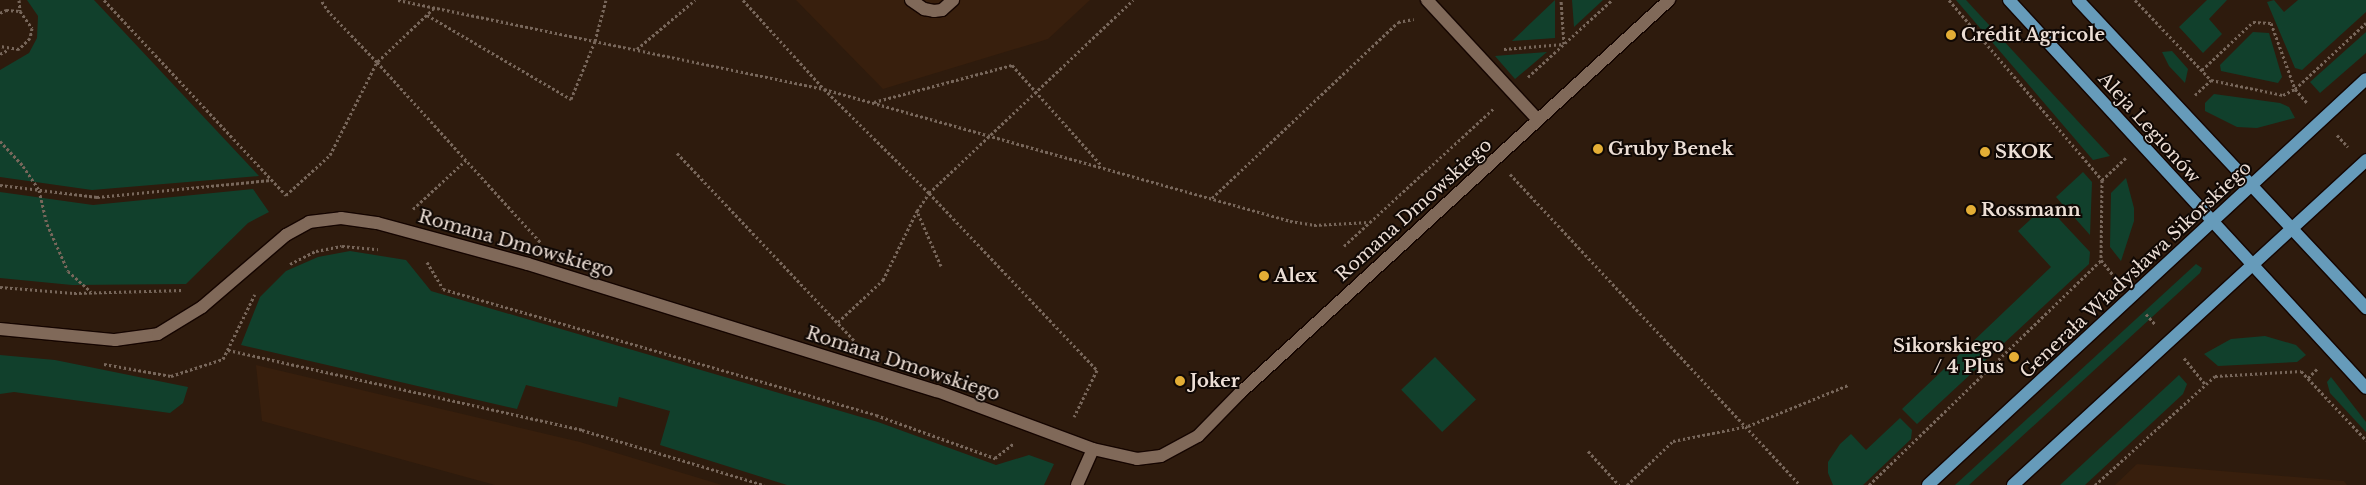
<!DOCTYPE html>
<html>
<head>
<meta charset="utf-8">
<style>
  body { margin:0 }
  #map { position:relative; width:2366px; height:485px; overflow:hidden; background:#2e1b0d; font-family:"Libre Baskerville",serif }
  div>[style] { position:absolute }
  .built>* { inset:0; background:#381f0d }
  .green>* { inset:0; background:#11402c; transform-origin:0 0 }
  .path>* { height:3px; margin-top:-1.5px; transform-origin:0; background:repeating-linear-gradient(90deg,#78675b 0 2.5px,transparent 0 5px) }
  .roads { filter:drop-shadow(1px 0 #150500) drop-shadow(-1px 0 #150500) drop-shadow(0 1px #150500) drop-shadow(0 -1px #150500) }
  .minor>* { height:12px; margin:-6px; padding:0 6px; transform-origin:6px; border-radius:6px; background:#806959 }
  .major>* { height:12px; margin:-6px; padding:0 6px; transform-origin:6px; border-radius:6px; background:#669bba }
  .dots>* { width:14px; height:14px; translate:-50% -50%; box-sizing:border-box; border:2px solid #100804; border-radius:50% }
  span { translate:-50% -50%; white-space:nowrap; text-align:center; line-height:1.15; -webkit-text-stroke:4px #100804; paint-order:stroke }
  .poi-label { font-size:18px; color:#ecded5; font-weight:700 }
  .left { translate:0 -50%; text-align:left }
  .right { translate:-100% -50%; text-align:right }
  .street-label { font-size:18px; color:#ecded5 }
</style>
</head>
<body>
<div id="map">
  <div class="built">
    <i style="clip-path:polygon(796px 0,1090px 0,1048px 39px,883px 89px)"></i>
    <i style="clip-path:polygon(256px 365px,580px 442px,722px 485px,495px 485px,262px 421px)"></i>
    <i style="clip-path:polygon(2137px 464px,2344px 481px,2347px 485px,2115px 485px)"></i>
  </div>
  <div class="green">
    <i style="clip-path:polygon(27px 0,94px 0,259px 176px,92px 190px,0 177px,0 70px,29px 53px,37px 38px,38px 16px)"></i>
    <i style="clip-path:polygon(1555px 0,1555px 38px,1512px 41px)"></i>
    <i style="clip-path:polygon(1572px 0,1603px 0,1574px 27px)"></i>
    <i style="clip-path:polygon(1956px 0,1966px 0,2110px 156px,2093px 160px)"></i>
    <i style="clip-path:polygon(2207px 0,2227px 0,2209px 19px,2222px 34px,2203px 53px,2179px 27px)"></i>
    <i style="clip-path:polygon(2274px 0,2284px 12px,2298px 0,2366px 0,2366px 12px,2302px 70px,2295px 68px,2267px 2px)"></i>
    <i style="clip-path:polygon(2253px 32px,2269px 33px,2282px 77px,2278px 83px,2221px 71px,2220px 65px)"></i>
    <i style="clip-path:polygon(2366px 32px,2366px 53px,2320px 93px,2310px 82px)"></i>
    <i style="clip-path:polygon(2172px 51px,2188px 69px,2185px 83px,2169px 66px,2162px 52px)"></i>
    <i style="clip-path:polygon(1547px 52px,1515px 79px,1495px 56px)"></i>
    <i style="clip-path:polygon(2214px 94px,2280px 103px,2289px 107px,2295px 118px,2257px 128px,2237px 127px,2205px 111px,2205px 103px)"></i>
    <i style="clip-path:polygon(2083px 172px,2092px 182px,2090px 235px,2056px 197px)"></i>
    <i style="clip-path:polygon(2126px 178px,2134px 208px,2134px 221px,2121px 261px,2110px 247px,2111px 193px)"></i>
    <i style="clip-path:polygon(253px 189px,269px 212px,248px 223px,186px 284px,72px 285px,0 278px,0 192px,93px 205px)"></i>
    <i style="clip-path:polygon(2046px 205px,2090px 252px,2089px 264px,1917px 424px,1902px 409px,2051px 267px,2018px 231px)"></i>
    <i style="clip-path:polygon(350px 251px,406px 260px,431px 291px,878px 422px,996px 465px,1029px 455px,1054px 464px,1044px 485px,787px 485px,660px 445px,670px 411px,619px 397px,617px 407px,526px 385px,517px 409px,241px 345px,260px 297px,286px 271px,318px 257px)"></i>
    <i style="clip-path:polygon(2196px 264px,2202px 268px,2200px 273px,1969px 485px,1955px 485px)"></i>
    <i style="clip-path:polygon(2265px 336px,2296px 345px,2306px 355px,2297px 362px,2218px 366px,2204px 354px,2231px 339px)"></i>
    <i style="clip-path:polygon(0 355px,55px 360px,188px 387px,183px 403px,170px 413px,14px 392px,0 394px)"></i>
    <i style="left:1435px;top:357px;width:59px;height:47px;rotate:46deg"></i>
    <i style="clip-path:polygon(2179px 375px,2187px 384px,2183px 394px,2085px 485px,2060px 485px)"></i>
    <i style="clip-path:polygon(2331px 377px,2366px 422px,2366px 432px,2330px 393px,2327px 382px)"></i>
    <i style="clip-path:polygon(1900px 418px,1912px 430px,1911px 439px,1863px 485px,1833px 485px,1828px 473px,1828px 462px,1840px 444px,1851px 434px,1866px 450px)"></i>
  </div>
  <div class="path">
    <i style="left:19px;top:0;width:11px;rotate:85deg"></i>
    <i style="left:104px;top:0;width:267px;rotate:47deg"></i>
    <i style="left:286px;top:195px;width:59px;rotate:-42.3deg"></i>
    <i style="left:330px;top:155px;width:104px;rotate:-63.2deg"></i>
    <i style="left:377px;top:62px;width:69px;rotate:-133.8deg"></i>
    <i style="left:329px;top:12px;width:14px;rotate:-124deg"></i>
    <i style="left:398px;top:0;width:435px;rotate:11.8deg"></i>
    <i style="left:824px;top:89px;width:484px;rotate:15.8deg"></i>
    <i style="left:1290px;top:221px;width:24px;rotate:9deg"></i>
    <i style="left:1314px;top:225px;width:55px;rotate:-3.1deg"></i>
    <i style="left:743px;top:0;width:120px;rotate:47.7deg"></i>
    <i style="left:824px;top:89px;width:148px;rotate:44.7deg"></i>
    <i style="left:929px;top:193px;width:244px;rotate:46.5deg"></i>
    <i style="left:1097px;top:370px;width:52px;rotate:116.1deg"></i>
    <i style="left:1949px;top:0;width:236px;rotate:49.6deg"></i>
    <i style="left:2102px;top:180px;width:80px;rotate:90.7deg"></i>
    <i style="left:2101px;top:260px;width:27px;rotate:51deg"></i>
    <i style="left:2135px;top:0;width:110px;rotate:46.5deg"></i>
    <i style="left:2211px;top:80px;width:74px;rotate:11.8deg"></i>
    <i style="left:2283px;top:95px;width:13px;rotate:-27deg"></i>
    <i style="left:2295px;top:89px;width:97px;rotate:-42.9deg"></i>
    <i style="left:434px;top:8px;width:79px;rotate:136.5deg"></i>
    <i style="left:377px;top:62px;width:244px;rotate:47.8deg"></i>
    <i style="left:0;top:13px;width:7px;rotate:-27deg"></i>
    <i style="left:6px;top:10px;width:14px;rotate:4deg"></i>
    <i style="left:20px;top:11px;width:21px;rotate:55deg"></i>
    <i style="left:32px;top:28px;width:10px;rotate:101deg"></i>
    <i style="left:30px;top:38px;width:16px;rotate:135deg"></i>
    <i style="left:19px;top:49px;width:19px;rotate:-171deg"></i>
    <i style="left:427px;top:15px;width:167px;rotate:30.3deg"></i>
    <i style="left:571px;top:99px;width:63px;rotate:-67.5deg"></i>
    <i style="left:595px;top:41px;width:42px;rotate:-75deg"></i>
    <i style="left:637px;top:49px;width:76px;rotate:-40.2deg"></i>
    <i style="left:1504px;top:49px;width:60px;rotate:-4.8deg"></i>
    <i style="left:1564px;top:44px;width:44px;rotate:-93.9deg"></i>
    <i style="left:0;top:54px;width:9px;rotate:-27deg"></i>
    <i style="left:2202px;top:70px;width:70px;rotate:-43.3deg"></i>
    <i style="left:2253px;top:22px;width:18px;rotate:3deg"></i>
    <i style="left:2271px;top:23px;width:70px;rotate:70deg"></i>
    <i style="left:2295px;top:89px;width:18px;rotate:49deg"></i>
    <i style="left:1528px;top:77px;width:114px;rotate:-42.5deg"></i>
    <i style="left:2195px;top:95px;width:22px;rotate:-43deg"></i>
    <i style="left:874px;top:102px;width:143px;rotate:-15deg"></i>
    <i style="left:1012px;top:65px;width:135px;rotate:48.3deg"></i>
    <i style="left:2337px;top:135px;width:16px;rotate:47deg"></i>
    <i style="left:0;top:141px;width:34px;rotate:47deg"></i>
    <i style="left:23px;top:166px;width:29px;rotate:56deg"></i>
    <i style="left:39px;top:190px;width:35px;rotate:77deg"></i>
    <i style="left:47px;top:224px;width:51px;rotate:65.9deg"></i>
    <i style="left:68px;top:271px;width:31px;rotate:42deg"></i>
    <i style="left:677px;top:153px;width:259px;rotate:46.6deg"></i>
    <i style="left:1510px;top:174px;width:425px;rotate:47deg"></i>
    <i style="left:2102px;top:180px;width:33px;rotate:-43deg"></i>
    <i style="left:0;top:185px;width:98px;rotate:7.1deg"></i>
    <i style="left:97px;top:197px;width:175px;rotate:-5.6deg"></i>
    <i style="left:1212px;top:198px;width:256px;rotate:-43.4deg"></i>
    <i style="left:1398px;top:22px;width:16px;rotate:-11deg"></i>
    <i style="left:413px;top:209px;width:72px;rotate:-42.8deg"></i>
    <i style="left:1344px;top:246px;width:205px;rotate:-42.6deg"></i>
    <i style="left:427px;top:262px;width:31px;rotate:59deg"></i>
    <i style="left:443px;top:289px;width:451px;rotate:16.2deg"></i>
    <i style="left:876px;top:415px;width:127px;rotate:19.9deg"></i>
    <i style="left:995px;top:458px;width:24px;rotate:-38deg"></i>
    <i style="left:290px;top:264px;width:29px;rotate:-27deg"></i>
    <i style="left:316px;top:251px;width:26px;rotate:-11deg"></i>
    <i style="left:342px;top:246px;width:36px;rotate:5deg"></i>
    <i style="left:941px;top:266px;width:60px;rotate:-113.6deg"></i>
    <i style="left:917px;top:211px;width:22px;rotate:-56deg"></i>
    <i style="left:929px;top:193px;width:281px;rotate:-43.4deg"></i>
    <i style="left:0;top:287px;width:74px;rotate:4.6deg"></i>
    <i style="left:74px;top:293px;width:110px;rotate:-1.6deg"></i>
    <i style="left:2146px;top:314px;width:13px;rotate:48deg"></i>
    <i style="left:838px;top:322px;width:62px;rotate:-43deg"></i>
    <i style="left:883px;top:280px;width:77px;rotate:-63.8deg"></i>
    <i style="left:228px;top:350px;width:363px;rotate:12.7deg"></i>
    <i style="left:582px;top:430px;width:190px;rotate:16.8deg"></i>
    <i style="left:2184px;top:358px;width:33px;rotate:51deg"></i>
    <i style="left:104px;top:364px;width:68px;rotate:10.2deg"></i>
    <i style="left:171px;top:376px;width:55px;rotate:-18.1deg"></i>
    <i style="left:223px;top:359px;width:72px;rotate:-63.8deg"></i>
    <i style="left:2308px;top:378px;width:13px;rotate:-45deg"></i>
    <i style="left:1588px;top:451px;width:46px;rotate:47.6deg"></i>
    <i style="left:1627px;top:485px;width:64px;rotate:-43.7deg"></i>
    <i style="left:1673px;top:441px;width:76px;rotate:-11.3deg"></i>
    <i style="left:1748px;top:426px;width:108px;rotate:-22.3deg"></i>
    <i style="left:1869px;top:485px;width:323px;rotate:-44.1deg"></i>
    <i style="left:2095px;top:485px;width:162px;rotate:-42.2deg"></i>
    <i style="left:2215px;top:376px;width:86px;rotate:-3.3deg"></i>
    <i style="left:2301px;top:371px;width:95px;rotate:46.7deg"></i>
  </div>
  <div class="roads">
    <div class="minor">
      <i style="left:911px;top:0;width:16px;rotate:35deg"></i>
      <i style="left:924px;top:9px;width:10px;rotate:11deg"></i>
      <i style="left:934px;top:11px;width:8px;rotate:-7deg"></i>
      <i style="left:942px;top:10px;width:15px;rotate:-42deg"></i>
      <i style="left:1427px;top:0;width:163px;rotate:47.2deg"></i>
      <i style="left:0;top:329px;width:116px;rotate:5.5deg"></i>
      <i style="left:115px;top:340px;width:43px;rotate:-7.9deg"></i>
      <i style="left:158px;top:334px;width:52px;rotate:-31.5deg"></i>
      <i style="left:202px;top:307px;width:111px;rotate:-40.6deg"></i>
      <i style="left:286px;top:235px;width:26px;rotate:-29deg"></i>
      <i style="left:309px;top:222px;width:32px;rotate:-7deg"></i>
      <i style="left:341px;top:218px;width:36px;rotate:8deg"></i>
      <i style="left:377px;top:223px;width:156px;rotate:15.2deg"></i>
      <i style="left:528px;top:264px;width:428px;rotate:17.3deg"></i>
      <i style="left:937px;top:391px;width:166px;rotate:20.4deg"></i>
      <i style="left:1093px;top:449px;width:45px;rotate:12.8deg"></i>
      <i style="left:1137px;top:459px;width:24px;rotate:-7deg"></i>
      <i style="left:1161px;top:456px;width:42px;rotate:-28.4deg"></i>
      <i style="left:1198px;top:436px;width:60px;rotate:-45.7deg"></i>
      <i style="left:1240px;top:393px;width:582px;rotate:-42.49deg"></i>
      <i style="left:1077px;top:485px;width:39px;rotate:-66deg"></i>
    </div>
    <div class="major">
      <i style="left:2009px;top:0;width:527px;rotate:47.38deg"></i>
      <i style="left:2078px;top:0;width:422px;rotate:46.9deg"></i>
      <i style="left:1928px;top:485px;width:597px;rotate:-42.83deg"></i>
      <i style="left:2013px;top:485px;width:480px;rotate:-42.6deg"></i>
    </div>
  </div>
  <div class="dots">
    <i style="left:1951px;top:35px;background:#e4ae35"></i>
    <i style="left:1598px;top:149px;background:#e4ae35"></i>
    <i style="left:1985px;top:152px;background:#e4ae35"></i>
    <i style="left:1971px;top:210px;background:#e4ae35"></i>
    <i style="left:1264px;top:276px;background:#e4ae35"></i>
    <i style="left:2014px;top:357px;background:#e4ae35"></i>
    <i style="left:1180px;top:381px;background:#e4ae35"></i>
  </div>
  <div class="poi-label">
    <span class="left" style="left:1961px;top:35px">Crédit Agricole</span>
    <span class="left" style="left:1608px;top:149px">Gruby Benek</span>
    <span class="left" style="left:1995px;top:152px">SKOK</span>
    <span class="left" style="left:1981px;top:210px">Rossmann</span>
    <span class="left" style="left:1274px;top:276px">Alex</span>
    <span class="right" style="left:2004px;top:357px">Sikorskiego<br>/ 4 Plus</span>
    <span class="left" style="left:1190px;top:381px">Joker</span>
  </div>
  <div class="street-label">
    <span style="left:2149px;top:128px;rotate:48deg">Aleja Legionów</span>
    <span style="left:1414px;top:210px;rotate:-42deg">Romana Dmowskiego</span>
    <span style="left:516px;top:244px;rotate:16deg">Romana Dmowskiego</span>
    <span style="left:2136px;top:270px;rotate:-43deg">Generała Władysława Sikorskiego</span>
    <span style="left:903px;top:364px;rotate:18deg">Romana Dmowskiego</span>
  </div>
</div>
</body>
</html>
